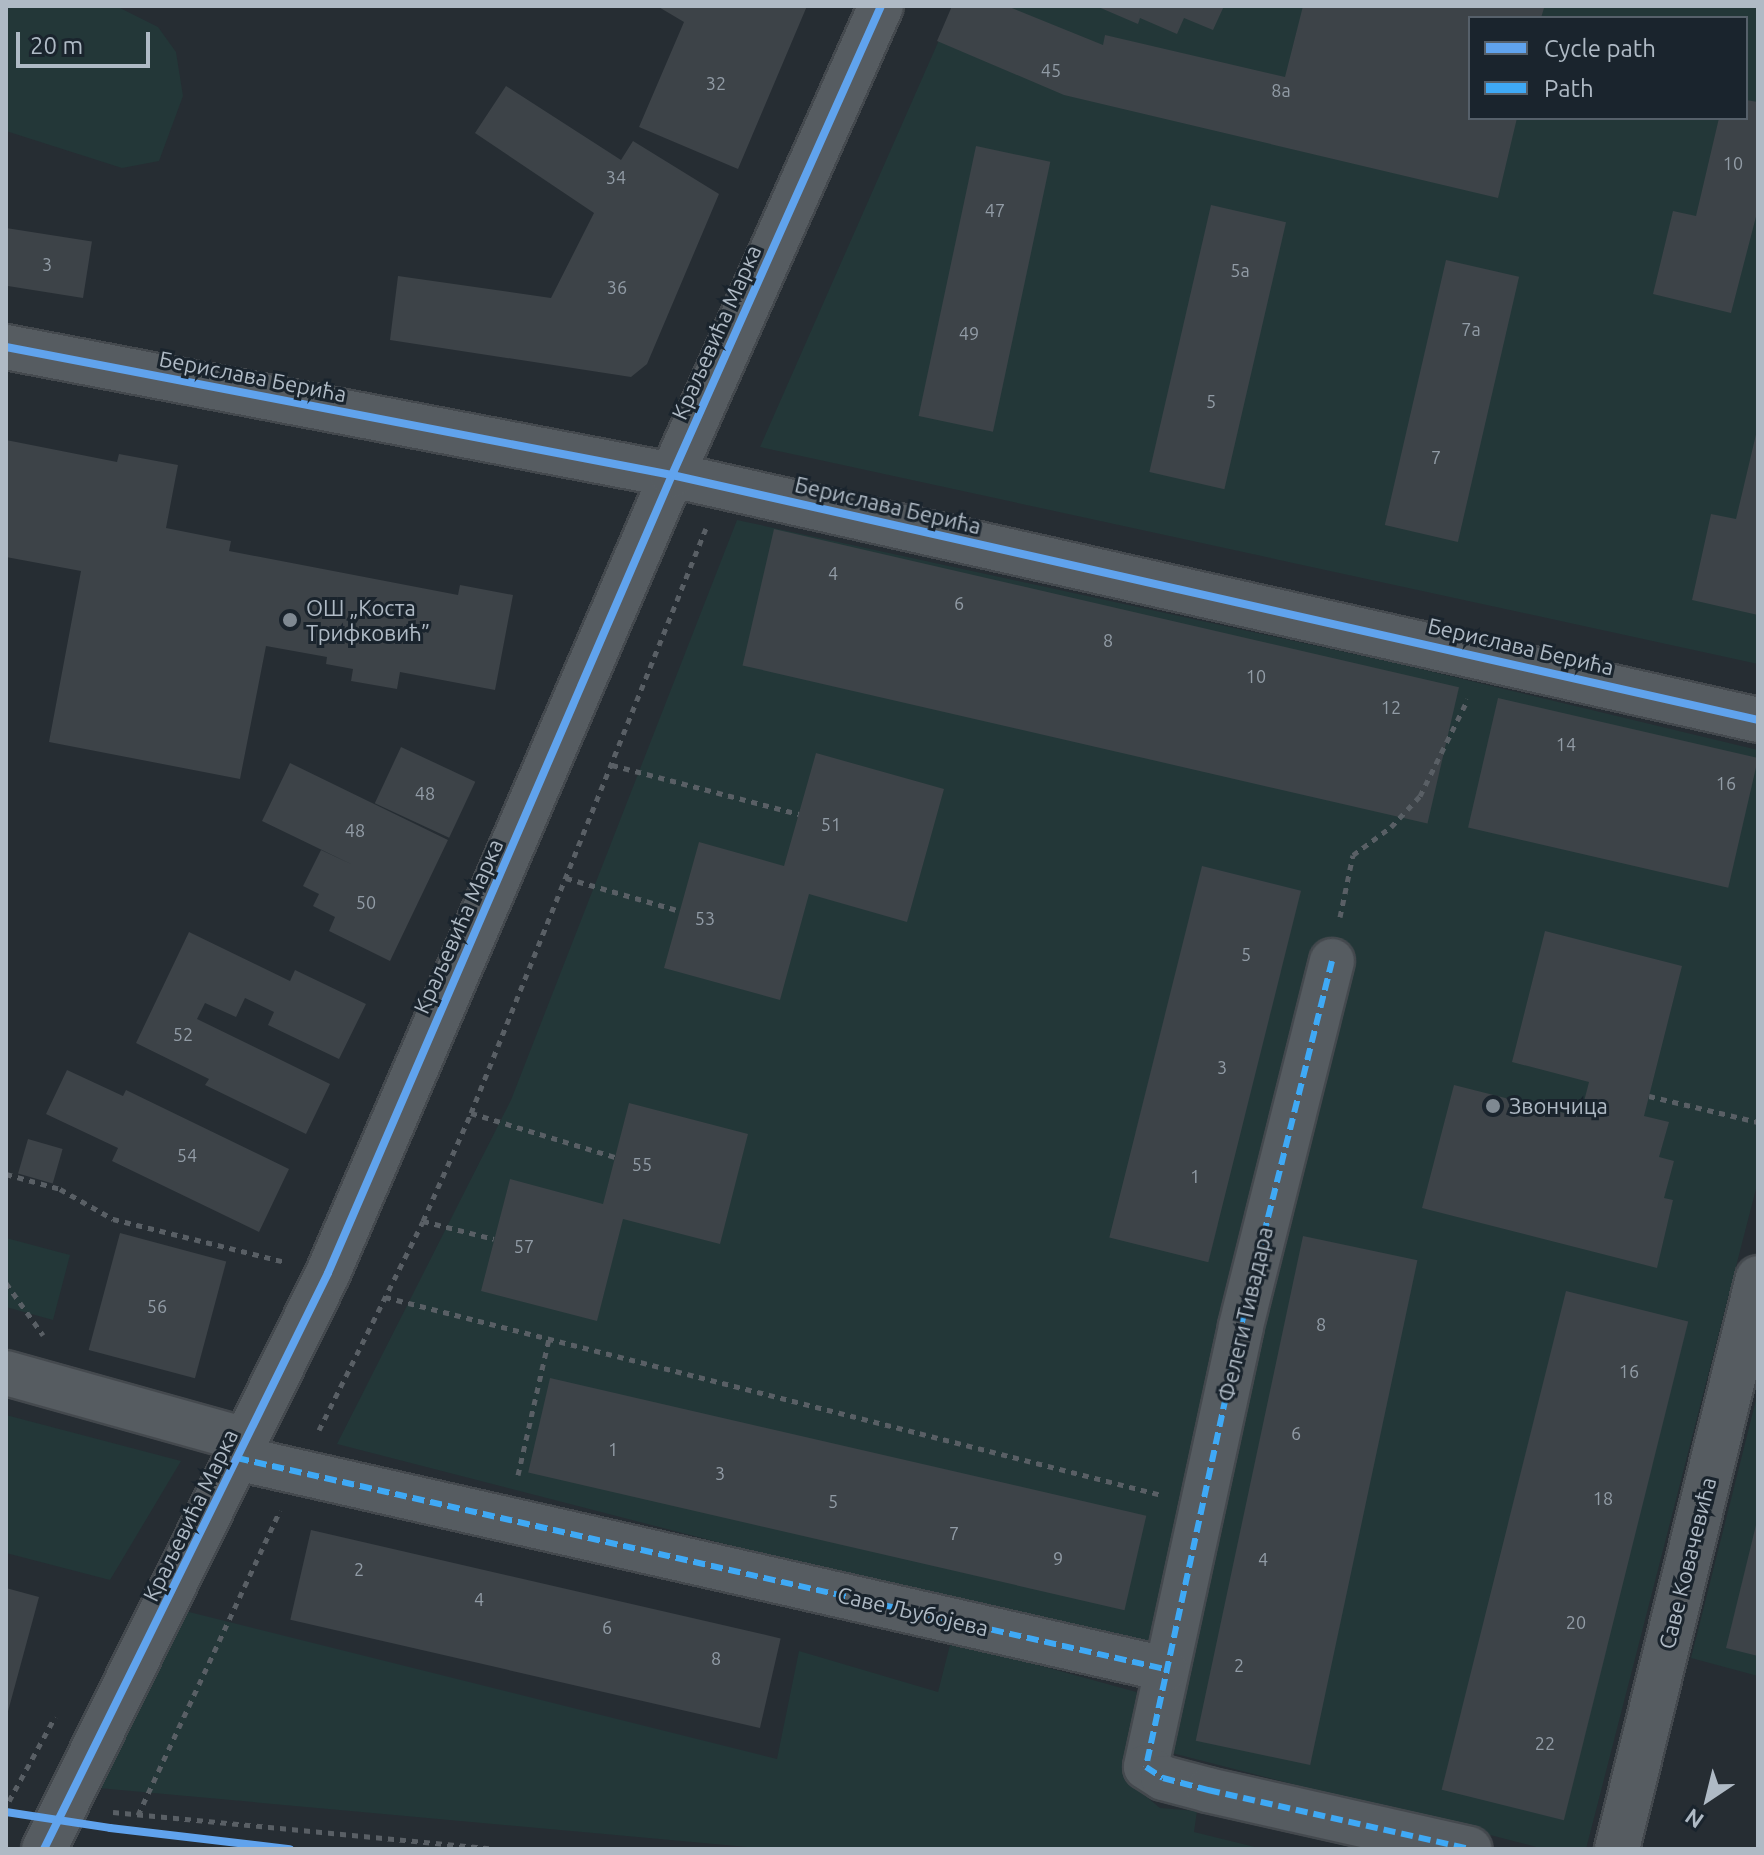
<!DOCTYPE html>
<html>
<head>
<meta charset="utf-8">
<style>
  body { margin:0 }
  #map { position:relative; width:1764px; height:1855px; overflow:hidden; background:#262d33; font-family:Ubuntu,sans-serif }
  div>[style] { position:absolute }
  .green>* { inset:0; background:#233738 }
  .building>* { inset:0; background:#3d4348; transform-origin:0 0 }
  .path>* { height:5px; margin-top:-2.5px; transform-origin:0; background:repeating-linear-gradient(90deg,#595f65 0 6px,transparent 0 12px) }
  .roads { filter:drop-shadow(2px 0 #44494e) drop-shadow(-2px 0 #44494e) drop-shadow(0 2px #44494e) drop-shadow(0 -2px #44494e) }
  .minor>* { height:44px; margin:-22px; padding:0 22px; transform-origin:22px; border-radius:22px; background:#565c61 }
  .quiet>* { height:6px; margin-top:-3px; transform-origin:0; background:repeating-linear-gradient(90deg,#3fa9f5 0 12px,transparent 0 18px) }
  .cycleway>* { height:8px; margin:-4px; padding:0 4px; transform-origin:4px; border-radius:4px; background:#60a3ed }
  .dots>* { width:22px; height:22px; translate:-50% -50%; box-sizing:border-box; border:4px solid #1a242d; border-radius:50% }
  span { translate:-50% -50%; white-space:nowrap; text-align:center; line-height:1.15; -webkit-text-stroke:6px #1a242d; paint-order:stroke }
  .number-label { font-size:18px; color:#929ca6 }
  .number-label span { -webkit-text-stroke-width:0 }
  .street-label { font-size:22px; color:#afbac5 }
  .poi-label { font-size:22px; color:#afbac5 }
  .left { translate:0 -50%; text-align:left }
  .frame { position:absolute; inset:0; border:8px solid #afbac5; pointer-events:none }
  .legend { position:absolute; left:1468px; top:16px; width:280px; height:104px; box-sizing:border-box; background:#1a242d; border:2px solid #56606a; margin:0; padding:10px 14px; list-style:none; font-size:24px; color:#afbac5 }
  .legend li { display:flex; align-items:center; gap:16px; height:40px }
  .legend b { width:40px; border:2px solid #56606a }
  .north { position:absolute; left:1668px; top:1759px; width:80px; height:80px; -webkit-text-stroke:6px #1a242d; paint-order:stroke; rotate:215deg; font-size:22px; font-weight:700; line-height:32px; text-align:center; color:#afbac5 }
  .north::after { content:''; display:block; margin:auto; width:28px; height:36px; background:#afbac5; clip-path:polygon(50% 0,100% 100%,50% 72%,0 100%) }
  .scale { position:absolute; left:16px; top:32px; width:134px; height:36px; box-sizing:border-box; border:4px solid #afbac5; border-top:0; padding-left:10px; font-size:24px; line-height:28px; white-space:nowrap; color:#afbac5; -webkit-text-stroke:6px #1a242d; paint-order:stroke }
</style>
</head>
<body>
<div id="map">
  <div class="green">
    <i style="clip-path:polygon(6px 6px,116px 6px,158px 27px,176px 52px,183px 96px,159px 161px,122px 168px,6px 131px)"></i>
    <i style="clip-path:polygon(evenodd,954px 6px,1758px 6px,1758px 664px,760px 447px,954px 6px,1470px 18px,1746px 18px,1746px 118px,1470px 118px,1470px 18px)"></i>
    <i style="clip-path:polygon(737px 520px,1400px 664px,1758px 750px,1758px 1181px,1586px 1849px,1544px 1849px,1168px 1752px,1187px 1663px,337px 1444px,511px 1100px)"></i>
    <i style="clip-path:polygon(6px 1238px,70px 1255px,53px 1320px,6px 1307px)"></i>
    <i style="clip-path:polygon(1758px 1392px,1758px 1676px,1691px 1658px)"></i>
    <i style="clip-path:polygon(6px 1415px,181px 1461px,110px 1580px,6px 1553px)"></i>
    <i style="clip-path:polygon(181px 1610px,777px 1759px,799px 1651px,938px 1692px,951px 1641px,1140px 1693px,1124px 1778px,1160px 1808px,1197px 1811px,1194px 1832px,1263px 1849px,769px 1849px,87px 1787px)"></i>
  </div>
  <div class="building">
    <i style="clip-path:polygon(657px 6px,807px 6px,738px 169px,639px 127px,684px 22px)"></i>
    <i style="clip-path:polygon(952px 6px,1007px 6px,1103px 45px,1105px 35px,1285px 77px,1303px 6px,1544px 8px,1541px 18px,1470px 18px,1470px 118px,1517px 118px,1498px 198px,1064px 95px,937px 41px)"></i>
    <i style="clip-path:polygon(1096px 6px,1224px 6px,1213px 30px,1184px 18px,1177px 34px,1140px 18px,1138px 24px)"></i>
    <i style="clip-path:polygon(506px 86px,621px 160px,633px 141px,719px 194px,647px 364px,631px 377px,390px 340px,398px 276px,551px 298px,594px 213px,475px 133px)"></i>
    <i style="clip-path:polygon(1746px 100px,1758px 102px,1758px 209px,1731px 313px,1653px 294px,1673px 211px,1696px 216px,1719px 118px,1746px 118px)"></i>
    <i style="left:976px;top:146px;width:76px;height:276px;rotate:12deg"></i>
    <i style="left:1211px;top:205px;width:77px;height:274px;rotate:13deg"></i>
    <i style="left:6px;top:228px;width:87px;height:57px;rotate:9deg"></i>
    <i style="left:1446px;top:260px;width:75px;height:272px;rotate:13deg"></i>
    <i style="clip-path:polygon(1758px 426px,1758px 615px,1692px 600px,1711px 514px,1736px 519px)"></i>
    <i style="clip-path:polygon(6px 440px,117px 462px,119px 454px,178px 465px,166px 528px,231px 541px,229px 551px,458px 595px,460px 585px,513px 595px,495px 690px,400px 672px,397px 689px,351px 681px,353px 669px,326px 664px,327px 657px,266px 646px,240px 779px,49px 742px,81px 571px,6px 557px)"></i>
    <i style="left:774px;top:529px;width:703px;height:140px;rotate:13deg"></i>
    <i style="left:1498px;top:698px;width:267px;height:133px;rotate:13deg"></i>
    <i style="left:401px;top:747px;width:82px;height:62px;rotate:25deg"></i>
    <i style="clip-path:polygon(816px 753px,944px 789px,907px 922px,809px 894px,780px 1000px,664px 968px,699px 842px,784px 866px)"></i>
    <i style="clip-path:polygon(290px 763px,448px 840px,390px 961px,329px 931px,335px 917px,313px 906px,319px 894px,303px 886px,321px 850px,353px 865px,262px 821px)"></i>
    <i style="left:1202px;top:866px;width:102px;height:383px;rotate:14deg"></i>
    <i style="clip-path:polygon(1545px 931px,1682px 966px,1644px 1116px,1669px 1122px,1659px 1157px,1674px 1161px,1664px 1198px,1673px 1200px,1657px 1268px,1422px 1208px,1454px 1085px,1580px 1117px,1589px 1082px,1512px 1062px)"></i>
    <i style="clip-path:polygon(189px 932px,290px 981px,295px 970px,366px 1004px,339px 1059px,268px 1025px,274px 1012px,245px 998px,236px 1017px,205px 1003px,197px 1019px,330px 1084px,306px 1134px,205px 1085px,209px 1079px,136px 1043px)"></i>
    <i style="clip-path:polygon(67px 1070px,123px 1096px,126px 1090px,289px 1169px,259px 1232px,112px 1161px,118px 1148px,46px 1114px)"></i>
    <i style="clip-path:polygon(629px 1103px,748px 1134px,720px 1244px,623px 1219px,597px 1321px,481px 1291px,510px 1179px,603px 1204px)"></i>
    <i style="left:28px;top:1139px;width:36px;height:36px;rotate:16deg"></i>
    <i style="left:120px;top:1233px;width:110px;height:121px;rotate:15deg"></i>
    <i style="left:1303px;top:1236px;width:117px;height:516px;rotate:12deg"></i>
    <i style="left:1566px;top:1291px;width:126px;height:514px;rotate:14deg"></i>
    <i style="left:550px;top:1378px;width:612px;height:97px;rotate:13deg"></i>
    <i style="clip-path:polygon(1757px 1521px,1758px 1522px,1758px 1656px,1726px 1648px)"></i>
    <i style="left:311px;top:1530px;width:482px;height:92px;rotate:13deg"></i>
    <i style="clip-path:polygon(6px 1588px,39px 1597px,7px 1715px,6px 1715px)"></i>
  </div>
  <div class="path">
    <i style="left:612px;top:765px;width:193px;rotate:14.7deg"></i>
    <i style="left:566px;top:878px;width:119px;rotate:16.1deg"></i>
    <i style="left:1340px;top:917px;width:63px;rotate:-78.2deg"></i>
    <i style="left:1353px;top:855px;width:47px;rotate:-36.4deg"></i>
    <i style="left:1391px;top:827px;width:42px;rotate:-46.9deg"></i>
    <i style="left:1420px;top:796px;width:108px;rotate:-63.7deg"></i>
    <i style="left:1649px;top:1096px;width:112px;rotate:13.4deg"></i>
    <i style="left:471px;top:1113px;width:151px;rotate:17deg"></i>
    <i style="left:6px;top:1174px;width:56px;rotate:15.5deg"></i>
    <i style="left:60px;top:1189px;width:61px;rotate:29.5deg"></i>
    <i style="left:113px;top:1219px;width:178px;rotate:14deg"></i>
    <i style="left:423px;top:1221px;width:73px;rotate:14.2deg"></i>
    <i style="left:6px;top:1283px;width:64px;rotate:54.6deg"></i>
    <i style="left:385px;top:1297px;width:802px;rotate:14.3deg"></i>
    <i style="left:319px;top:1430px;width:233px;rotate:-63.5deg"></i>
    <i style="left:423px;top:1221px;width:118px;rotate:-66deg"></i>
    <i style="left:471px;top:1113px;width:630px;rotate:-68.11deg"></i>
    <i style="left:518px;top:1475px;width:139px;rotate:-77.2deg"></i>
    <i style="left:9px;top:1801px;width:96px;rotate:-61.3deg"></i>
    <i style="left:113px;top:1812px;width:383px;rotate:5.5deg"></i>
    <i style="left:138px;top:1815px;width:336px;rotate:-65deg"></i>
  </div>
  <div class="roads">
    <div class="minor">
      <i style="left:6px;top:347px;width:678px;rotate:10.88deg"></i>
      <i style="left:672px;top:475px;width:1113px;rotate:12.71deg"></i>
      <i style="left:1332px;top:961px;width:377px;rotate:104deg"></i>
      <i style="left:1241px;top:1327px;width:450px;rotate:102.2deg"></i>
      <i style="left:1146px;top:1767px;width:20px;rotate:33deg"></i>
      <i style="left:1163px;top:1778px;width:47px;rotate:14.9deg"></i>
      <i style="left:1208px;top:1790px;width:268px;rotate:12.7deg"></i>
      <i style="left:6px;top:1373px;width:249px;rotate:15.6deg"></i>
      <i style="left:237px;top:1458px;width:952px;rotate:12.81deg"></i>
      <i style="left:44px;top:1849px;width:642px;rotate:-63.75deg"></i>
      <i style="left:328px;top:1273px;width:869px;rotate:-66.68deg"></i>
      <i style="left:672px;top:475px;width:513px;rotate:-65.98deg"></i>
      <i style="left:1617px;top:1849px;width:588px;rotate:-76.13deg"></i>
    </div>
  </div>
  <div class="quiet">
    <i style="left:1332px;top:961px;width:377px;rotate:104deg"></i>
    <i style="left:1241px;top:1327px;width:450px;rotate:102.2deg"></i>
    <i style="left:1146px;top:1767px;width:20px;rotate:33deg"></i>
    <i style="left:1163px;top:1778px;width:47px;rotate:14.9deg"></i>
    <i style="left:1208px;top:1790px;width:268px;rotate:12.7deg"></i>
    <i style="left:237px;top:1458px;width:952px;rotate:12.81deg"></i>
  </div>
  <div class="cycleway">
    <i style="left:6px;top:347px;width:678px;rotate:10.88deg"></i>
    <i style="left:672px;top:475px;width:1113px;rotate:12.71deg"></i>
    <i style="left:6px;top:1812px;width:105px;rotate:8.7deg"></i>
    <i style="left:110px;top:1828px;width:181px;rotate:6.7deg"></i>
    <i style="left:44px;top:1849px;width:642px;rotate:-63.75deg"></i>
    <i style="left:328px;top:1273px;width:869px;rotate:-66.68deg"></i>
    <i style="left:672px;top:475px;width:513px;rotate:-65.98deg"></i>
  </div>
  <div class="dots">
    <i style="left:290px;top:620px;background:#7f8992"></i>
    <i style="left:1493px;top:1106px;background:#7f8992"></i>
  </div>
  <div class="number-label">
    <span style="left:1051px;top:70px">45</span>
    <span style="left:716px;top:83px">32</span>
    <span style="left:1281px;top:90px">8a</span>
    <span style="left:1733px;top:163px">10</span>
    <span style="left:616px;top:177px">34</span>
    <span style="left:995px;top:210px">47</span>
    <span style="left:47px;top:264px">3</span>
    <span style="left:1240px;top:270px">5a</span>
    <span style="left:617px;top:287px">36</span>
    <span style="left:1471px;top:329px">7a</span>
    <span style="left:969px;top:333px">49</span>
    <span style="left:1211px;top:401px">5</span>
    <span style="left:1436px;top:457px">7</span>
    <span style="left:833px;top:573px">4</span>
    <span style="left:959px;top:603px">6</span>
    <span style="left:1108px;top:640px">8</span>
    <span style="left:1256px;top:676px">10</span>
    <span style="left:1391px;top:707px">12</span>
    <span style="left:1566px;top:744px">14</span>
    <span style="left:1726px;top:783px">16</span>
    <span style="left:425px;top:793px">48</span>
    <span style="left:831px;top:824px">51</span>
    <span style="left:355px;top:830px">48</span>
    <span style="left:366px;top:902px">50</span>
    <span style="left:705px;top:918px">53</span>
    <span style="left:1246px;top:954px">5</span>
    <span style="left:183px;top:1034px">52</span>
    <span style="left:1222px;top:1067px">3</span>
    <span style="left:187px;top:1155px">54</span>
    <span style="left:642px;top:1164px">55</span>
    <span style="left:1195px;top:1176px">1</span>
    <span style="left:524px;top:1246px">57</span>
    <span style="left:157px;top:1306px">56</span>
    <span style="left:1321px;top:1324px">8</span>
    <span style="left:1629px;top:1371px">16</span>
    <span style="left:1296px;top:1433px">6</span>
    <span style="left:613px;top:1449px">1</span>
    <span style="left:720px;top:1473px">3</span>
    <span style="left:1603px;top:1498px">18</span>
    <span style="left:833px;top:1501px">5</span>
    <span style="left:954px;top:1533px">7</span>
    <span style="left:1058px;top:1558px">9</span>
    <span style="left:1263px;top:1559px">4</span>
    <span style="left:359px;top:1569px">2</span>
    <span style="left:479px;top:1599px">4</span>
    <span style="left:1576px;top:1622px">20</span>
    <span style="left:607px;top:1627px">6</span>
    <span style="left:716px;top:1658px">8</span>
    <span style="left:1239px;top:1665px">2</span>
    <span style="left:1545px;top:1743px">22</span>
  </div>
  <div class="street-label">
    <span style="left:716px;top:332px;rotate:-66deg">Краљевића Марка</span>
    <span style="left:253px;top:376px;rotate:11deg">Берислава Берића</span>
    <span style="left:888px;top:505px;rotate:13deg">Берислава Берића</span>
    <span style="left:1521px;top:646px;rotate:13deg">Берислава Берића</span>
    <span style="left:458px;top:926px;rotate:-66deg">Краљевића Марка</span>
    <span style="left:1245px;top:1314px;rotate:-77deg">Фелеги Тивадара</span>
    <span style="left:190px;top:1515px;rotate:-64deg">Краљевића Марка</span>
    <span style="left:1687px;top:1563px;rotate:-76deg">Саве Ковачевића</span>
    <span style="left:913px;top:1611px;rotate:13deg">Саве Љубојева</span>
  </div>
  <div class="poi-label">
    <span class="left" style="left:306px;top:620px">ОШ „Коста<br>Трифковић”</span>
    <span class="left" style="left:1509px;top:1106px">Звончица</span>
  </div>
  <div class="frame"></div>
  <ul class="legend">
  <li><b style="height:10px;background:#60a3ed"></b>Cycle path</li>
  <li><b style="height:10px;background:#3fa9f5"></b>Path</li>
  </ul>
  <div class="north">N</div>
  <div class="scale">20 m</div>
</div>
</body>
</html>
